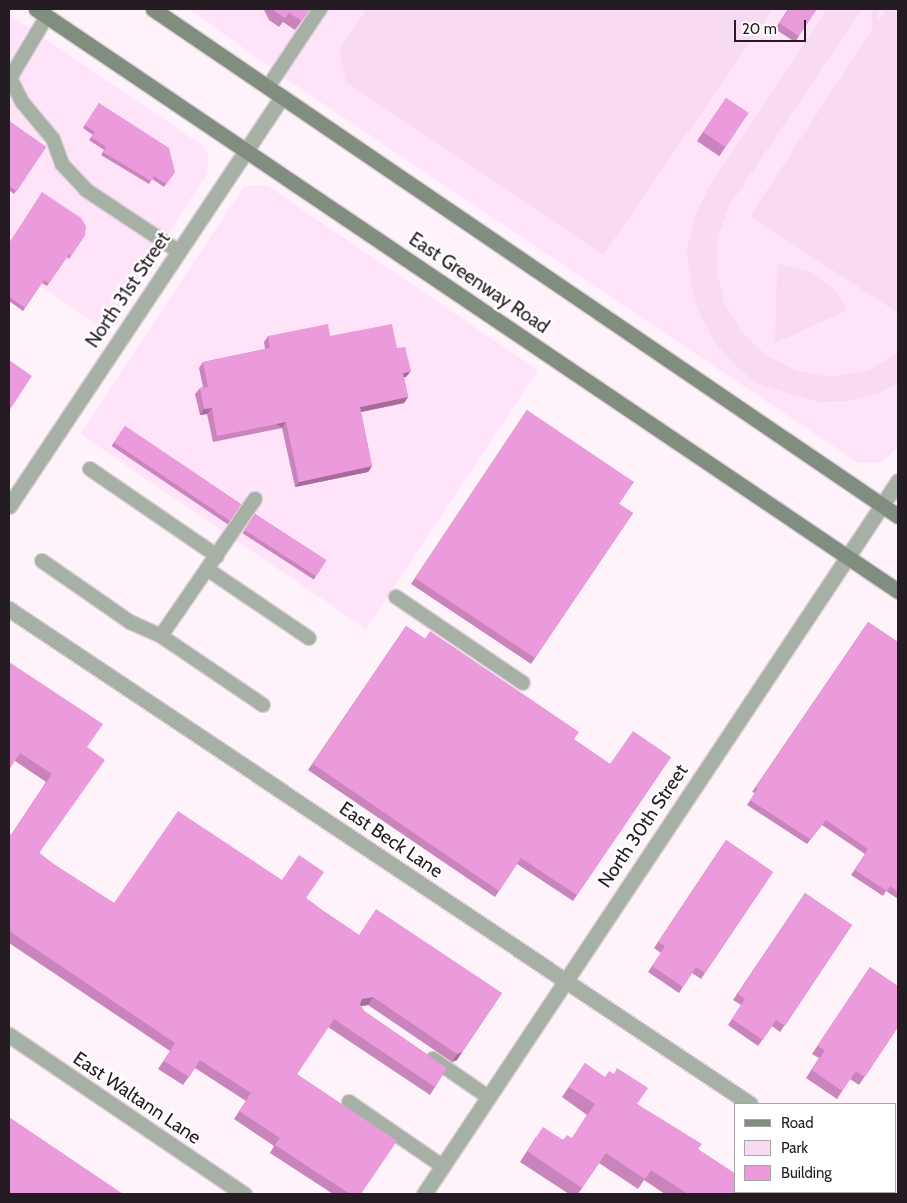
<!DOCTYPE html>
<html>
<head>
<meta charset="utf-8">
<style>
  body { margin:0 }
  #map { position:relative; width:907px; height:1203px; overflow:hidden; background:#fef3fb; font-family:Cabin,sans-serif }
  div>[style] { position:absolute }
  .built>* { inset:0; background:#ffe4f9 }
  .green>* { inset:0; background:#f8daf1; transform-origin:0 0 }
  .roads { filter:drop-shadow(1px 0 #dbd0d8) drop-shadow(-1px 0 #dbd0d8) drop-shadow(0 1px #dbd0d8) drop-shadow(0 -1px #dbd0d8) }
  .lane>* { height:14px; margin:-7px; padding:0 7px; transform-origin:7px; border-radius:7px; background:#a7b0a5 }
  .street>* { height:15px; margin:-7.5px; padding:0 7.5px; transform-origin:7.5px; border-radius:7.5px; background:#a7b0a5 }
  .secondary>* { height:15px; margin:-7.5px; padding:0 7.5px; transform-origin:7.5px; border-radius:7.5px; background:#818d7e }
  .wall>* { inset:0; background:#ca84bc; transform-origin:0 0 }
  .shaded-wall>* { inset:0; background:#a46c99; transform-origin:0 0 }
  .building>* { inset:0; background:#eb9adb; transform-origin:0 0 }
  span { translate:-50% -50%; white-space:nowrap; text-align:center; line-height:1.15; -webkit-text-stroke:4.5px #fff; paint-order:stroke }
  .street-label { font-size:19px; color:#251b23 }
  .frame { position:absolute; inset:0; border:10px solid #251b23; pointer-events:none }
  .legend { position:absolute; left:734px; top:1103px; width:162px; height:90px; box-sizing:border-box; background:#fff; border:1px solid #a8a4a7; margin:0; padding:6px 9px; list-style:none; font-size:15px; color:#251b23 }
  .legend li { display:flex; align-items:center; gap:10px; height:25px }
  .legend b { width:25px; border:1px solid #a8a4a7 }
  .scale { position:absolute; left:734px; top:20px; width:72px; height:22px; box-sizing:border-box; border:2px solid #251b23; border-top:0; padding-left:6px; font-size:15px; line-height:18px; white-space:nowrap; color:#251b23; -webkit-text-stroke:4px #fff; paint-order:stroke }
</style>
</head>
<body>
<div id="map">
  <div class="built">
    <i style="clip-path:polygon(189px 9px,898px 9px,898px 447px,882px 463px,858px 463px,289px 81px)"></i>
    <i style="clip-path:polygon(9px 14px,196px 141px,205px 148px,209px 157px,207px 174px,105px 330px,9px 265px)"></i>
    <i style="clip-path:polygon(255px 185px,268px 186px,538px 370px,366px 629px,80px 434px,236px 198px,244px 187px)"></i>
  </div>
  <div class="green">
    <i style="clip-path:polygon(367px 9px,773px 9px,603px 255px,346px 82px,339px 50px)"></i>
    <i style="clip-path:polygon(827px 9px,862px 9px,729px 206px,718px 237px,717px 271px,724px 303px,741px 331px,766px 355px,795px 370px,830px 377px,869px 370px,898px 353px,898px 383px,880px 393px,850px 401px,818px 402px,758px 384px,735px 365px,713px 340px,698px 310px,690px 280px,687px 248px,694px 218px,711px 183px)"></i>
    <i style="left:872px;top:9px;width:6px;height:136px"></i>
    <i style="clip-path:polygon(886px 9px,898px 9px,898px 313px,750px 216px)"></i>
    <i style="clip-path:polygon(777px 263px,813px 273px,833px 289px,848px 310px,775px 343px)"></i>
  </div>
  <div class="roads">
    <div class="lane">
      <i style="left:47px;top:16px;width:72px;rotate:120.8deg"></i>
      <i style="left:10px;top:78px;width:28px;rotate:63deg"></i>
      <i style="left:23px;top:103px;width:47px;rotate:50.2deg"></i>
      <i style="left:53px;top:139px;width:27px;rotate:70deg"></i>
      <i style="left:62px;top:164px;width:35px;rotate:47deg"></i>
      <i style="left:86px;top:190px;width:110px;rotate:33.5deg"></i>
      <i style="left:268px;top:87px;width:94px;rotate:-56.3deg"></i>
      <i style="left:90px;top:469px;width:154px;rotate:34.4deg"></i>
      <i style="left:255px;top:499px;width:166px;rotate:124.5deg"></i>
      <i style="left:161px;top:636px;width:123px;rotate:34.1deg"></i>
      <i style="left:42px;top:561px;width:107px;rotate:34.7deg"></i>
      <i style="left:130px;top:622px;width:34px;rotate:24deg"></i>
      <i style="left:207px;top:569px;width:123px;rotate:34.1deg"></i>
      <i style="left:396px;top:597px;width:153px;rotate:34.1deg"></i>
      <i style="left:433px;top:1059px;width:67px;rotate:34.6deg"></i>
      <i style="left:349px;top:1102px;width:113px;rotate:34.5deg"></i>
    </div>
    <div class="street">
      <i style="left:9px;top:506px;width:492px;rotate:-56.3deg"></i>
      <i style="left:9px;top:609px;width:891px;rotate:33.74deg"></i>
      <i style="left:9px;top:1035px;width:284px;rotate:34.1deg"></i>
      <i style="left:882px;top:1192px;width:4px;rotate:27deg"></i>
      <i style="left:424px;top:1194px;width:856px;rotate:-56.38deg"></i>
    </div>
    <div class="secondary">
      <i style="left:36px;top:9px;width:1040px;rotate:34.03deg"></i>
      <i style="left:153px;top:9px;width:901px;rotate:34.24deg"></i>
    </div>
  </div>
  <div class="wall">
    <i style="clip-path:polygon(263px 9px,310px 9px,295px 30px,283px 22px,279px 27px,269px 20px,264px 10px)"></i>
    <i style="clip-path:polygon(788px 9px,799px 36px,795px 42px,775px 29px)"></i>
    <i style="left:726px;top:98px;width:27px;height:52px;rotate:34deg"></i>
    <i style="clip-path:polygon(99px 103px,175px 172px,164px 187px,152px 179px,149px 184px,101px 155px,104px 150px,89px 140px,93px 135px,83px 128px)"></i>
    <i style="clip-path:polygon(9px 121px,46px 147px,14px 194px,9px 190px)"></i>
    <i style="clip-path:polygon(85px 235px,69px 259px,67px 257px,47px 286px,42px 283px,23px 311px,9px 301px,9px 243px)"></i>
    <i style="clip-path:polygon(268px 336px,330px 336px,397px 348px,406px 377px,404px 377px,408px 397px,404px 403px,361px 412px,372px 466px,368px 472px,295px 487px,282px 428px,213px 442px,207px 414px,200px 415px,195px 394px,200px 388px,203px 387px,199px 368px,203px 362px,265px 349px,264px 342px)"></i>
    <i style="clip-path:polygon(527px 410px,619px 504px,633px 513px,531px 664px,411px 584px)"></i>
    <i style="left:125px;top:426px;width:140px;height:24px;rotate:34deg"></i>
    <i style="left:255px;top:514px;width:85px;height:23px;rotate:33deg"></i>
    <i style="clip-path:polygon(868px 622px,898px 642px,898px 899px,886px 891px,883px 896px,851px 875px,865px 854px,822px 825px,807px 844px,747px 805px,755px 793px,752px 792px)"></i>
    <i style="clip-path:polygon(406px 626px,610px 764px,671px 757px,573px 901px,517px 864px,495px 897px,308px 770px)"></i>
    <i style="clip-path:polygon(9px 662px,87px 747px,39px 853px,55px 865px,114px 903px,306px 898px,322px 910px,359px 935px,502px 993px,457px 1060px,452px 1062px,368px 1005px,361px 1006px,364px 1011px,447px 1068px,430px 1095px,328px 1027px,297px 1074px,361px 1194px,333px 1194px,270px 1153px,274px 1146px,234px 1119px,246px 1101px,195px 1068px,183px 1085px,158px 1069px,170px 1051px,9px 943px,9px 833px,11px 835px,46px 782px,15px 761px)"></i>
    <i style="clip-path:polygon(726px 840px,773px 872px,701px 979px,692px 973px,679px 993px,648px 972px,661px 953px,654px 948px)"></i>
    <i style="clip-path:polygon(805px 893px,852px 925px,780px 1032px,772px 1026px,758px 1046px,728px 1025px,741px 1005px,733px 1000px)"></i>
    <i style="clip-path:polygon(870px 967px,898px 1027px,859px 1085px,850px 1079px,837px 1099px,806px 1078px,819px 1058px,812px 1054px)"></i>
    <i style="clip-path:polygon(585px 1063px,637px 1104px,698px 1149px,749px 1194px,665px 1194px,644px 1180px,638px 1189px,599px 1163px,578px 1194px,569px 1194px,520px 1162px,536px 1137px,563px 1140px,572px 1138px,587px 1115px,562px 1097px)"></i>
  </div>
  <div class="shaded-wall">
    <i style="clip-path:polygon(411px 371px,406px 377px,398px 379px,403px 373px)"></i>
    <i style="clip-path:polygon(408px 397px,404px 403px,356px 413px,360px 407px)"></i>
    <i style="clip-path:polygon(212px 408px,207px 414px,200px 415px,204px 409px)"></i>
    <i style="left:286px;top:422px;width:7px;height:70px;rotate:124deg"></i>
    <i style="clip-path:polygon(372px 466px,368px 472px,295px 487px,299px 482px)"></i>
    <i style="clip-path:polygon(373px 997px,368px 1005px,356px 1007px,362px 999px)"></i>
    <i style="clip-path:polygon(462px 1052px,457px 1060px,452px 1062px,457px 1054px)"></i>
  </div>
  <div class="building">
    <i style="clip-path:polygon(274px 9px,310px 9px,302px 21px,289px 13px,285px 18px,275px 11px)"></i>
    <i style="clip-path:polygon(789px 9px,817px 9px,799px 36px,779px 23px)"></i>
    <i style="left:726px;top:98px;width:27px;height:41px;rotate:34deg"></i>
    <i style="clip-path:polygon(99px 103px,169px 148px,175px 172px,166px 184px,154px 176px,151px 181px,103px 152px,106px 147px,91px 137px,95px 132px,85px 125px)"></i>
    <i style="clip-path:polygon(9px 121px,46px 147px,17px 191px,9px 186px)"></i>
    <i style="clip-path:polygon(42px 192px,81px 218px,86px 226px,85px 235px,71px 256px,69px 254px,49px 283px,44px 280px,25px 308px,9px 297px,9px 243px)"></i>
    <i style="clip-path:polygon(328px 324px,330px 336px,392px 324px,397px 348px,405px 347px,411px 371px,403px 373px,408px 397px,360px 407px,372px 466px,299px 482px,286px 422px,217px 436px,212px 408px,204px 409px,200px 388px,208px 387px,203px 362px,270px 348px,268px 336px)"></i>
    <i style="clip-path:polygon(9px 360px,32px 376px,9px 411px)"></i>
    <i style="clip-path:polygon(527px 410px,634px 482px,619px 504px,633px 513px,535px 658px,415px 578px)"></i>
    <i style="left:125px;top:426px;width:140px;height:20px;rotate:34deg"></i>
    <i style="left:255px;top:514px;width:85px;height:19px;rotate:33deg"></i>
    <i style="clip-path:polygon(868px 622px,898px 642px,898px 892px,890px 886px,887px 891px,855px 870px,868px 849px,826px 820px,810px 839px,750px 800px,758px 788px,756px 787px)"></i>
    <i style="clip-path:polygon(406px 626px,425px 639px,430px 631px,579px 732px,574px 739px,610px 764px,633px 731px,671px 757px,577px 895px,521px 858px,499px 891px,313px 764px)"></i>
    <i style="clip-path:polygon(9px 662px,103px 724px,87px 747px,105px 760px,39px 853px,55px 865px,114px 903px,178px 811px,282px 880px,299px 855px,324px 872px,306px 898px,322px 910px,359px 935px,376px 909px,502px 993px,462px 1052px,457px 1054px,373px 997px,362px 999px,360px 1004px,364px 1011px,447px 1068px,435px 1087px,334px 1019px,297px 1074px,397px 1141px,361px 1194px,350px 1194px,275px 1145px,280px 1138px,239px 1111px,251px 1093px,200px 1060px,189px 1077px,164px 1061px,175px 1043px,9px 931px,9px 833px,11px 835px,52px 774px,20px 753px,9px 770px)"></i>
    <i style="clip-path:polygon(726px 840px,773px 872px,705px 973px,696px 967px,683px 987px,652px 966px,665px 946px,658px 942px)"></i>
    <i style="clip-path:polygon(805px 893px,852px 925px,785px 1026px,776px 1020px,763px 1040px,732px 1019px,745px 999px,738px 994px)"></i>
    <i style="clip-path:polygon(870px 967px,898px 986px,898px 1027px,865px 1077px,856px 1071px,842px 1091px,812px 1070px,825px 1050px,817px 1046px)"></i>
    <i style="clip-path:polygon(585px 1063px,605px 1077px,609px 1071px,614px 1074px,617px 1068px,648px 1088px,637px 1104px,702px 1144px,698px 1149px,736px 1174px,736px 1192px,750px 1192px,749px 1194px,688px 1194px,651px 1170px,645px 1179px,606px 1153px,582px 1188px,527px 1151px,543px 1127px,563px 1140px,567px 1135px,572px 1138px,595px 1104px,569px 1087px)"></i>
    <i style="clip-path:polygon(9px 1117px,123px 1194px,9px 1194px)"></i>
  </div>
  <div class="street-label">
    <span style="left:479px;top:283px;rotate:34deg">East Greenway Road</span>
    <span style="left:128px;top:290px;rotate:-56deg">North 31st Street</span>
    <span style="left:643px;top:826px;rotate:-56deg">North 30th Street</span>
    <span style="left:391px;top:840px;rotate:34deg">East Beck Lane</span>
    <span style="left:137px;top:1098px;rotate:34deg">East Waltann Lane</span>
  </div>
  <div class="frame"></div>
  <ul class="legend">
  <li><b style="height:6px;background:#818d7e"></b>Road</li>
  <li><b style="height:14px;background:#f8daf1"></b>Park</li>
  <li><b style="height:14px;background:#eb9adb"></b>Building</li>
  </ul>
  <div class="scale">20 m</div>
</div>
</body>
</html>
